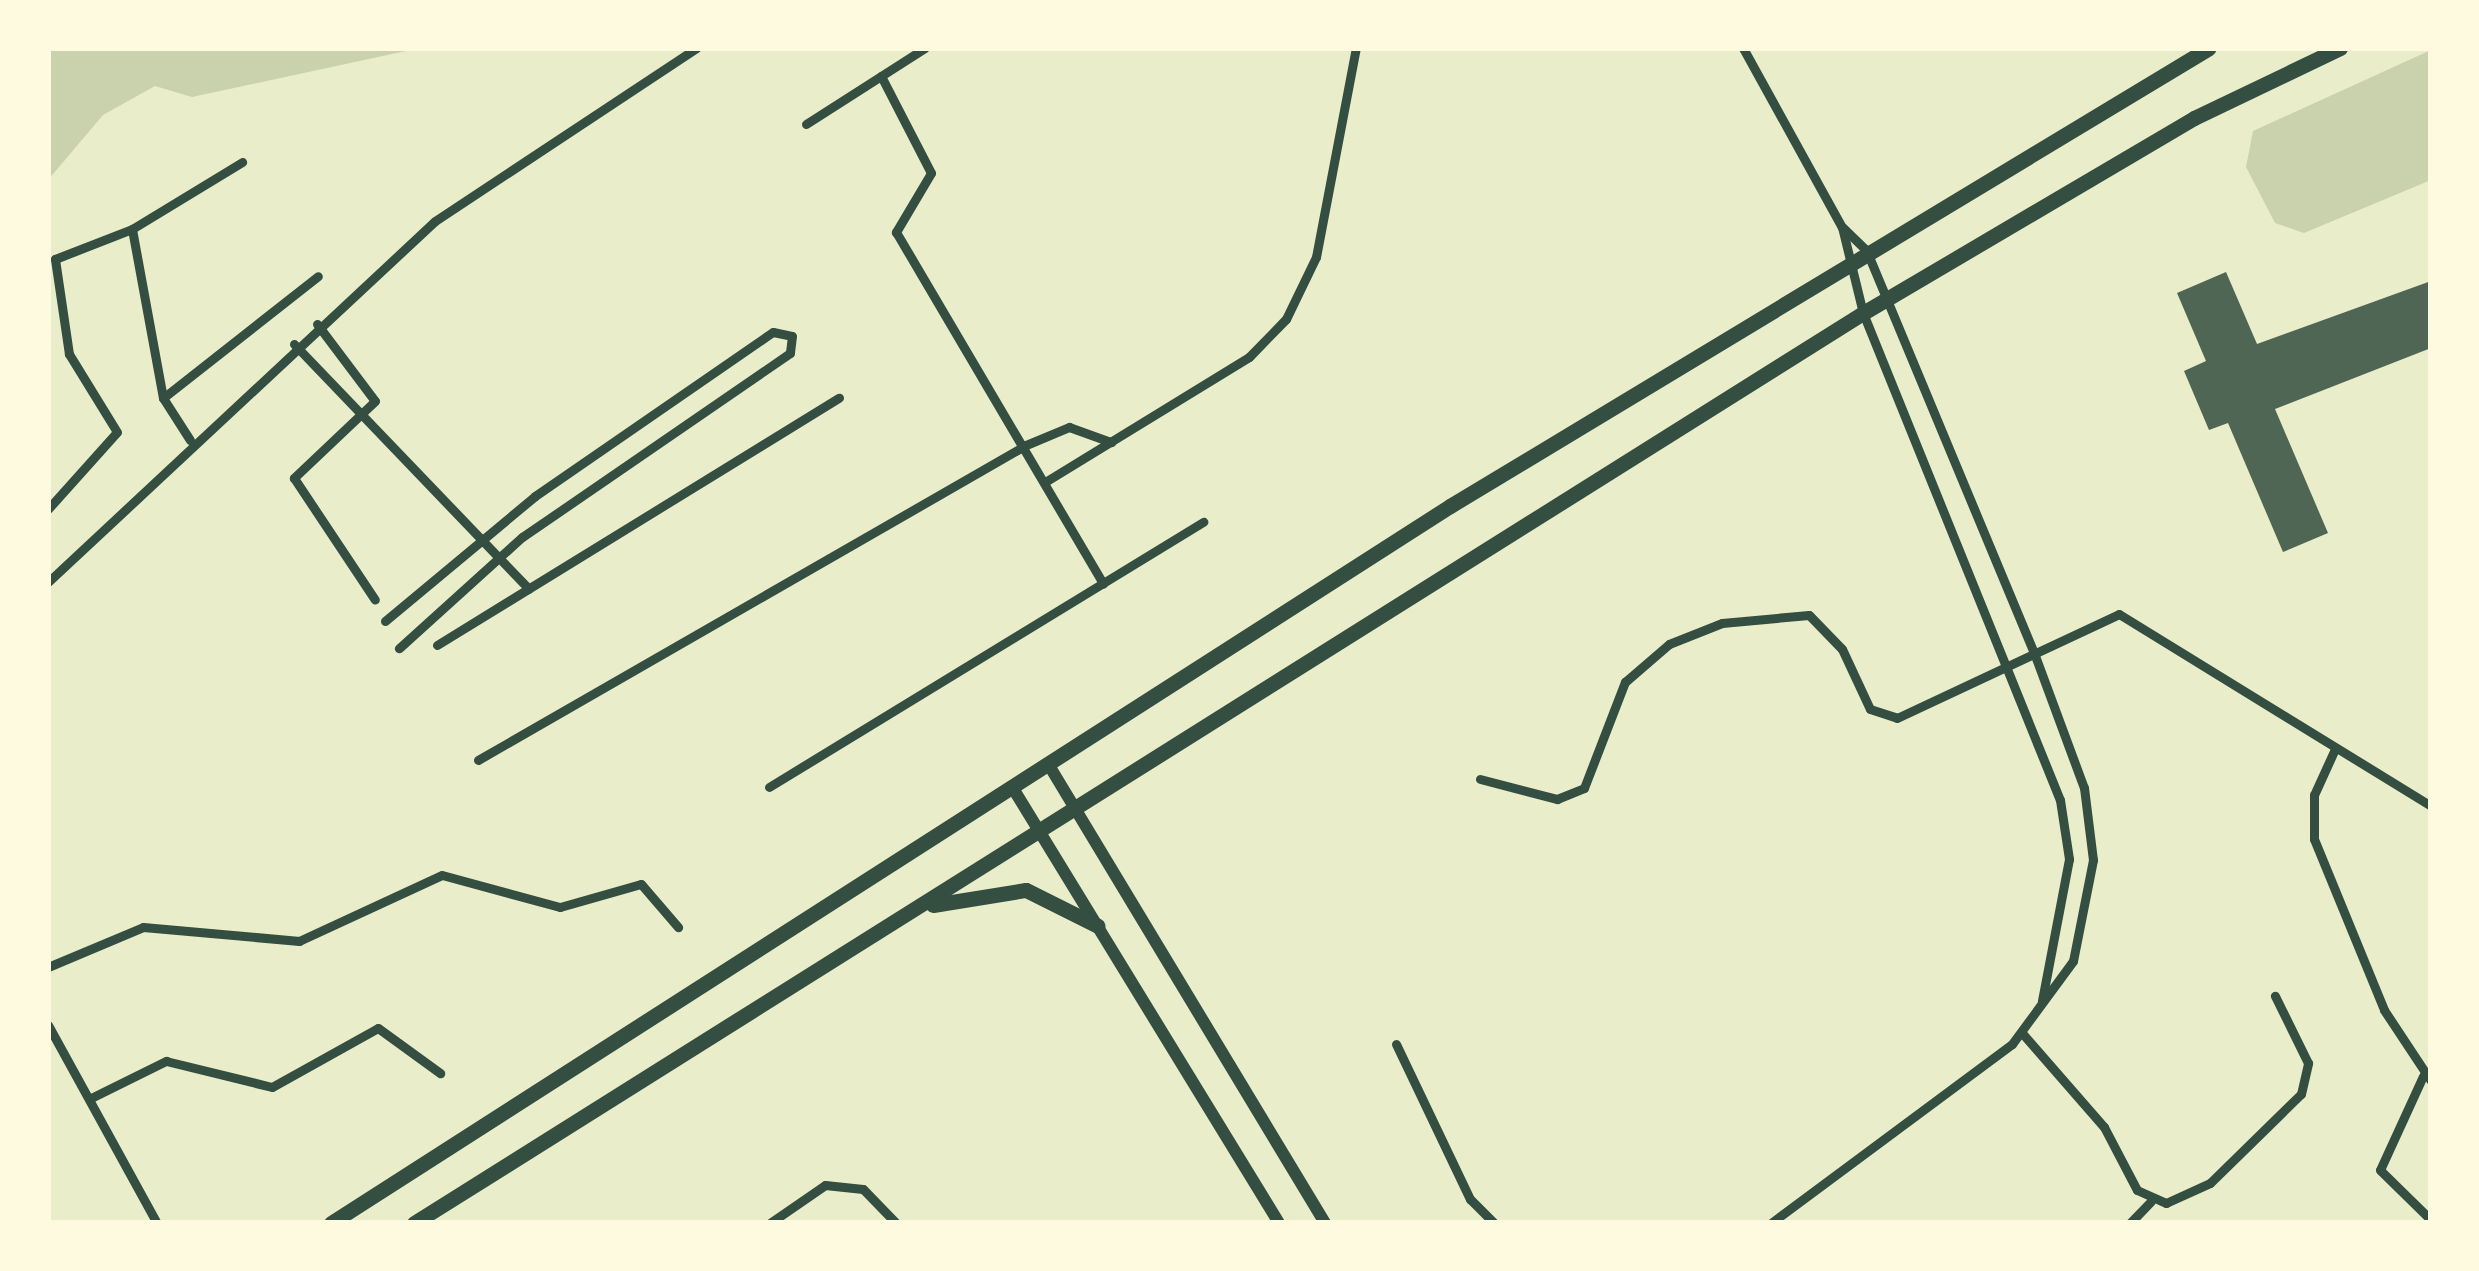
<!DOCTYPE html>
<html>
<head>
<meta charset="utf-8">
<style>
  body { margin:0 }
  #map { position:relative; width:2479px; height:1271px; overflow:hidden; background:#e9edc9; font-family:Inter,sans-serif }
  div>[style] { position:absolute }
  .green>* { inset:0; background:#cad2ad }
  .building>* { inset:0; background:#4f6655 }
  .minor>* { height:9px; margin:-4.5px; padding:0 4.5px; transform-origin:4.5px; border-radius:4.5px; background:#344e41 }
  .tertiary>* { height:12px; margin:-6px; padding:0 6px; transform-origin:6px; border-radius:6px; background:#344e41 }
  .primary>* { height:15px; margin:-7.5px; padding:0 7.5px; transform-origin:7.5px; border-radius:7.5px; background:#344e41 }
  span { translate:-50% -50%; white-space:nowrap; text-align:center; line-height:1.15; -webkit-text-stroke:9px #fefae0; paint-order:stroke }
  .frame { position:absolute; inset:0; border:51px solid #fefae0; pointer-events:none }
</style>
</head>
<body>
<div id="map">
  <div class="green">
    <i style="clip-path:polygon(48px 48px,420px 48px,192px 97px,155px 86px,103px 115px,48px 180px)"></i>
    <i style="clip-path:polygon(2431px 50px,2431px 180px,2304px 233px,2275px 223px,2246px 167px,2253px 131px)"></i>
  </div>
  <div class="building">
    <i style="clip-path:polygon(2226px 272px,2257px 344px,2431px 281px,2431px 348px,2275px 409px,2328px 533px,2283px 552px,2228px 423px,2209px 430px,2184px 371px,2206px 361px,2177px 293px)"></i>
  </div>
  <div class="minor">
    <i style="left:1743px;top:48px;width:205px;rotate:61.1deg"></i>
    <i style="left:1842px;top:227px;width:89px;rotate:76.3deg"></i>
    <i style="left:1863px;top:313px;width:525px;rotate:67.98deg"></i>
    <i style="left:2060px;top:800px;width:60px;rotate:81.3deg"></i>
    <i style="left:2069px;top:859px;width:145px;rotate:100.8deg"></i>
    <i style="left:881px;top:76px;width:109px;rotate:62.7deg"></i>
    <i style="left:931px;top:173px;width:69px;rotate:120.7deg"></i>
    <i style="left:896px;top:232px;width:408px;rotate:59.5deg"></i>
    <i style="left:806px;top:124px;width:141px;rotate:-32.6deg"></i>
    <i style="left:317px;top:324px;width:96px;rotate:53deg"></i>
    <i style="left:375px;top:401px;width:112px;rotate:136.5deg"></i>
    <i style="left:294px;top:478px;width:146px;rotate:56.4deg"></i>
    <i style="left:294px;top:344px;width:339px;rotate:46.2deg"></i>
    <i style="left:163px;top:398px;width:197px;rotate:-38.2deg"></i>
    <i style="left:190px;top:440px;width:50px;rotate:-122.7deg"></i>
    <i style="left:163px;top:398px;width:172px;rotate:-100.4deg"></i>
    <i style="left:132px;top:229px;width:129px;rotate:-31.3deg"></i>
    <i style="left:1045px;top:482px;width:239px;rotate:-31.5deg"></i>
    <i style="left:1249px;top:357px;width:53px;rotate:-45.8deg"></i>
    <i style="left:1286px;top:319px;width:69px;rotate:-64.2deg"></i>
    <i style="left:1316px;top:257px;width:213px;rotate:-79.2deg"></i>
    <i style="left:48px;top:509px;width:103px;rotate:-48.1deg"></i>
    <i style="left:117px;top:432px;width:92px;rotate:-121.6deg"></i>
    <i style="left:69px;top:354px;width:96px;rotate:-98.4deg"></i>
    <i style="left:55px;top:259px;width:83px;rotate:-21.3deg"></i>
    <i style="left:48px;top:582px;width:529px;rotate:-43.01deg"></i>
    <i style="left:435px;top:221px;width:313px;rotate:-33.5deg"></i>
    <i style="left:385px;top:621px;width:195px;rotate:-39.8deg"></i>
    <i style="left:535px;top:496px;width:289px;rotate:-34.6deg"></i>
    <i style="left:773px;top:332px;width:19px;rotate:12deg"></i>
    <i style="left:792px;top:336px;width:17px;rotate:97deg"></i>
    <i style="left:790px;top:353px;width:325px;rotate:145.5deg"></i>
    <i style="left:522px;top:537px;width:166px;rotate:137.9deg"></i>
    <i style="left:437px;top:645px;width:472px;rotate:-31.6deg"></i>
    <i style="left:2334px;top:751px;width:48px;rotate:114.4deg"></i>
    <i style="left:2314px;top:795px;width:44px;rotate:90deg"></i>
    <i style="left:2314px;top:839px;width:185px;rotate:67.7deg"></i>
    <i style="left:2384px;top:1010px;width:85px;rotate:56.5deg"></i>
    <i style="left:478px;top:760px;width:632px;rotate:-29.89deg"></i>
    <i style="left:1026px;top:445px;width:47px;rotate:-22.7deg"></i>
    <i style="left:1069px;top:427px;width:45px;rotate:19.7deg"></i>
    <i style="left:1480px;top:779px;width:80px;rotate:14.6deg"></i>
    <i style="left:1557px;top:799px;width:29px;rotate:-22deg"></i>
    <i style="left:1584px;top:788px;width:114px;rotate:-68.9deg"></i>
    <i style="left:1625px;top:682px;width:58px;rotate:-40.8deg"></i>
    <i style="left:1669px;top:644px;width:57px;rotate:-21.6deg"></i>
    <i style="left:1722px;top:623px;width:87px;rotate:-5.3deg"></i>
    <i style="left:1809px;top:615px;width:47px;rotate:45.9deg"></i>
    <i style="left:1842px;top:649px;width:66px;rotate:65deg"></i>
    <i style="left:1870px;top:709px;width:28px;rotate:18deg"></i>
    <i style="left:1897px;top:718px;width:245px;rotate:-25.1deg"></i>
    <i style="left:2119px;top:614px;width:366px;rotate:31.6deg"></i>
    <i style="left:769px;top:787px;width:509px;rotate:-31.41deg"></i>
    <i style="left:48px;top:967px;width:103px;rotate:-22.8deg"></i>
    <i style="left:143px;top:927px;width:157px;rotate:5.1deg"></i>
    <i style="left:299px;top:941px;width:157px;rotate:-24.8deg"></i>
    <i style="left:442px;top:875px;width:122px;rotate:15.2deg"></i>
    <i style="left:560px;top:907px;width:84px;rotate:-15.9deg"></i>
    <i style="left:641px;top:884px;width:57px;rotate:49.3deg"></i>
    <i style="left:48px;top:1025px;width:226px;rotate:61.2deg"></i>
    <i style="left:2022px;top:1033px;width:125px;rotate:48.9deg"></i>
    <i style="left:2104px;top:1127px;width:71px;rotate:62.4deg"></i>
    <i style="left:2137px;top:1190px;width:32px;rotate:24deg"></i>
    <i style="left:2166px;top:1203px;width:48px;rotate:-24.4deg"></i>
    <i style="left:2210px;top:1183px;width:127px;rotate:-44.4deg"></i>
    <i style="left:2301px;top:1094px;width:32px;rotate:-77deg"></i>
    <i style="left:2308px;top:1063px;width:75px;rotate:-116.2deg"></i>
    <i style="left:1396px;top:1044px;width:172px;rotate:64.5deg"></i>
    <i style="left:1470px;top:1199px;width:34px;rotate:45deg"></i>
    <i style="left:2423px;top:1076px;width:103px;rotate:114.6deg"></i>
    <i style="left:2380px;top:1170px;width:71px;rotate:44.4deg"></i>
    <i style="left:91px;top:1098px;width:84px;rotate:-26.3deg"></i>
    <i style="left:166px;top:1061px;width:109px;rotate:13.8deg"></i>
    <i style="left:272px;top:1087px;width:121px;rotate:-29.1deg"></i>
    <i style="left:378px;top:1028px;width:77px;rotate:36deg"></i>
    <i style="left:770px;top:1223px;width:67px;rotate:-34.6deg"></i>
    <i style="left:825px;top:1185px;width:38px;rotate:6deg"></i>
    <i style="left:863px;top:1189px;width:47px;rotate:45.9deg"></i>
    <i style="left:1771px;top:1223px;width:300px;rotate:-36.6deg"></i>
    <i style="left:2012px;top:1044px;width:103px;rotate:-53.7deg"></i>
    <i style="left:2073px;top:961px;width:103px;rotate:-78.8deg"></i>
    <i style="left:2093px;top:860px;width:73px;rotate:-97.1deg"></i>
    <i style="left:2084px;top:788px;width:144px;rotate:-110.3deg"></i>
    <i style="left:2034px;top:653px;width:437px;rotate:-112.6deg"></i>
    <i style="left:1866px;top:250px;width:33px;rotate:-136deg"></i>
    <i style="left:2130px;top:1223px;width:30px;rotate:-46deg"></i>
  </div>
  <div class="tertiary">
    <i style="left:1050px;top:767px;width:533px;rotate:58.91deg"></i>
    <i style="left:1014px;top:790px;width:508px;rotate:58.53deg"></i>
  </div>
  <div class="primary">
    <i style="left:933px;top:905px;width:94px;rotate:-9.2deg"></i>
    <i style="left:1026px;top:890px;width:80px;rotate:26.6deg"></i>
    <i style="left:331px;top:1223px;width:1329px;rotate:-32.65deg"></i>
    <i style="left:1450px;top:506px;width:886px;rotate:-31.11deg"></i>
    <i style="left:414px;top:1223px;width:1711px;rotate:-32.13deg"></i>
    <i style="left:1863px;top:313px;width:384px;rotate:-30.5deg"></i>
    <i style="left:2194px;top:118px;width:162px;rotate:-25.6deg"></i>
  </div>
  <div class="frame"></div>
</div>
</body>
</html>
